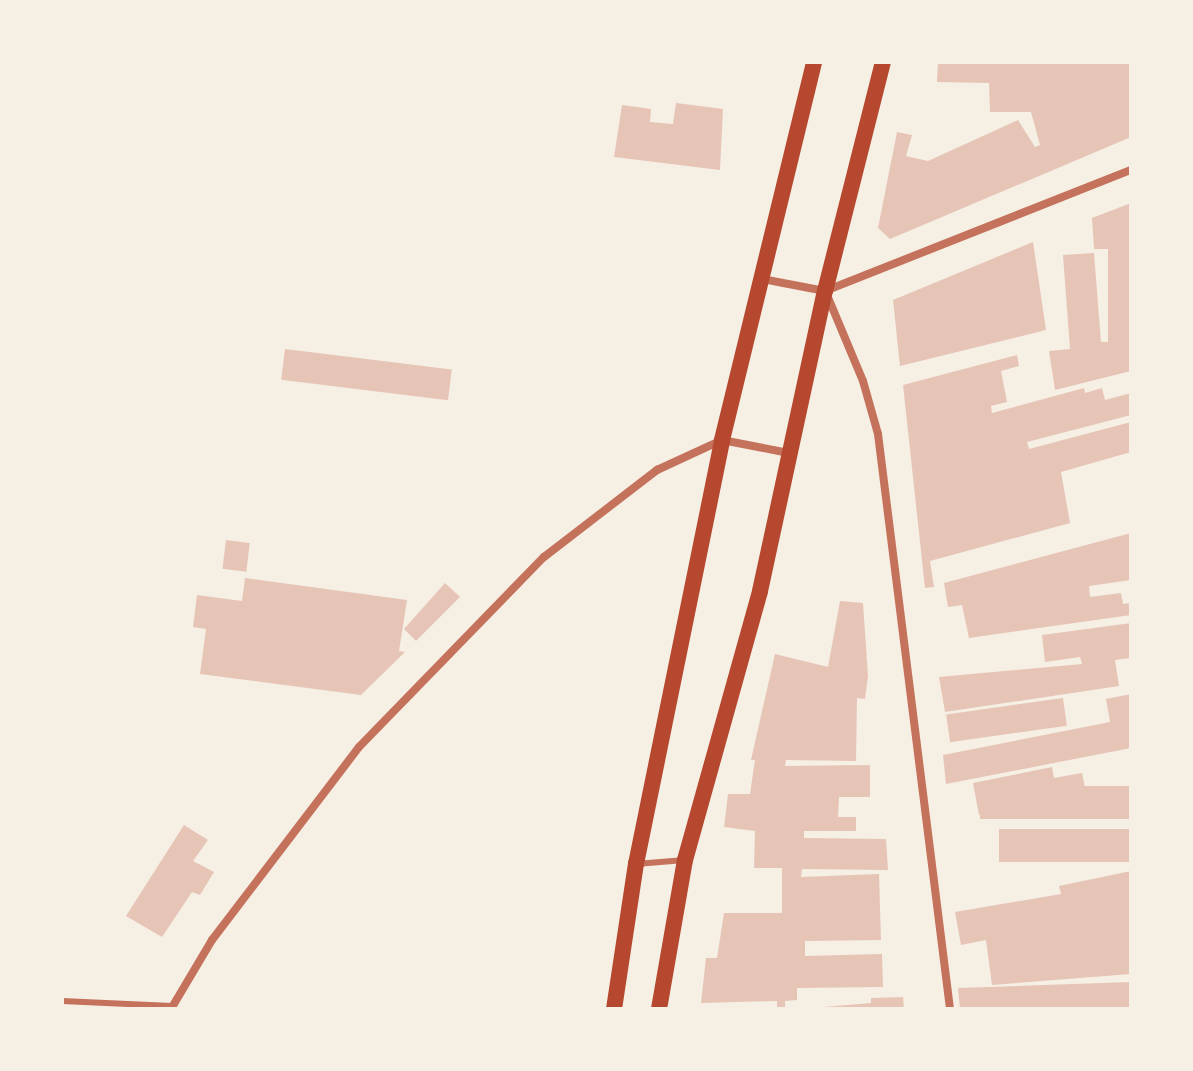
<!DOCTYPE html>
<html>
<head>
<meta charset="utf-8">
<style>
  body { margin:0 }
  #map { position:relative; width:1193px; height:1071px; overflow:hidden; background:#f6efe4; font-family:"Asap Condensed",sans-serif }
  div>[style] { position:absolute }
  .building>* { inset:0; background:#e6c5b7; transform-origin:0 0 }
  .service>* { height:6px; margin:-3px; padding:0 3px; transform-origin:3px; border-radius:3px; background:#c5725c }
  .minor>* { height:8px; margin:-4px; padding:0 4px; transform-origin:4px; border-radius:4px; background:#c5725c }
  .secondary>* { height:16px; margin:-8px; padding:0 8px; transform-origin:8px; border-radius:8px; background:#b5482f }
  span { translate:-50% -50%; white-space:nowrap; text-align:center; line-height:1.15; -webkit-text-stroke:6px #f6efe4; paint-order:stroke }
  .frame { position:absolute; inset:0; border:64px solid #f6efe4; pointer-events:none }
</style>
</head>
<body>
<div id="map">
  <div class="building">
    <i style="clip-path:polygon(938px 62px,1131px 62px,1131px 137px,890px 239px,878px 228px,897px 132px,912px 135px,906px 156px,928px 161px,1018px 120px,1035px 147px,1040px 145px,1031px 112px,990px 112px,989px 83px,937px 82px)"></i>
    <i style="clip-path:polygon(676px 103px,723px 109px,720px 170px,614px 157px,622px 105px,651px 109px,650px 122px,673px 124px)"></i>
    <i style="clip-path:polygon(1131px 203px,1131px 371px,1055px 390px,1049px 351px,1070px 349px,1063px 255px,1094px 253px,1101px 342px,1108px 342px,1108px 249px,1094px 249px,1092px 218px)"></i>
    <i style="clip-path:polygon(1033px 242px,1046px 330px,900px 366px,893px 300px)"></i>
    <i style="left:285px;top:349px;width:168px;height:31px;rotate:7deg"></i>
    <i style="clip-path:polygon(1017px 355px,1019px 366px,1001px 371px,1007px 402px,991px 406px,992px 413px,1084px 388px,1085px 393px,1102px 388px,1105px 400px,1131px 393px,1131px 415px,1027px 442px,1029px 449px,1131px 422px,1131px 452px,1061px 472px,1070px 523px,930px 561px,934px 587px,925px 588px,903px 385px)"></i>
    <i style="clip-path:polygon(1131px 533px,1131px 580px,1089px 586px,1090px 597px,1121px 593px,1123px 604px,1131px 603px,1131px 615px,969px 638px,962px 605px,948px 607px,944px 583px)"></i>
    <i style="left:226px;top:540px;width:24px;height:29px;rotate:7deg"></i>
    <i style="clip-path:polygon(245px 578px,407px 600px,399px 651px,405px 652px,361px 695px,200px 674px,206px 629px,193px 627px,197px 595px,242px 601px)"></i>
    <i style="clip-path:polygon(445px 583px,460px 597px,416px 641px,404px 629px)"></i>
    <i style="clip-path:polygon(840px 601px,863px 603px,868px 676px,865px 699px,857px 698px,856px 761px,786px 760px,785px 766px,870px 765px,870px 797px,839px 797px,838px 817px,856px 817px,856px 831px,804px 831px,804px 838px,886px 839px,888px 870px,802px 869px,801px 877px,879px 874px,881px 940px,805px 941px,805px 956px,882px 954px,883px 987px,797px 988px,797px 1000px,785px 1001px,785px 1009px,777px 1009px,777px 1001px,701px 1003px,706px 958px,717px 958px,724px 913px,782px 913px,782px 868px,754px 868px,755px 831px,724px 827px,728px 794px,750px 794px,755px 760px,751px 760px,775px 654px,828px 667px)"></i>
    <i style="clip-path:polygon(1131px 623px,1131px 658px,1115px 660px,1119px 686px,945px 712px,939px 677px,1082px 664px,1080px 657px,1045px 662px,1042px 635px)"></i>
    <i style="clip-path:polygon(1131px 694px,1131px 748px,946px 784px,943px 755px,1110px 722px,1106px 699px)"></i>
    <i style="left:1063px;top:698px;width:28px;height:118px;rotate:82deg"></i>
    <i style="clip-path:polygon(1052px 767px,1054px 778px,1082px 773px,1086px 792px,979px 815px,973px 783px)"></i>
    <i style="left:1131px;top:786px;width:33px;height:151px;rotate:90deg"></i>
    <i style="clip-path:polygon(184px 825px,208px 840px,193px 861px,214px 872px,200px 895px,192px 892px,162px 937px,126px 916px)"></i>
    <i style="left:1131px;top:829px;width:33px;height:132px;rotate:90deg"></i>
    <i style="clip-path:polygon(1131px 871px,1131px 974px,992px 985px,986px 940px,961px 945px,955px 912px,1061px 894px,1059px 886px)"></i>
    <i style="clip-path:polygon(1131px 982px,1131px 1009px,960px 1009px,958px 988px)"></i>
    <i style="clip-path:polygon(903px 997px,904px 1009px,800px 1009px,871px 1003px,871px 998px)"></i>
  </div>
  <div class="service">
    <i style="left:636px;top:864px;width:49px;rotate:-4.7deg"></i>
    <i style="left:62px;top:1001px;width:110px;rotate:2.6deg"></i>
  </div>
  <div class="minor">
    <i style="left:762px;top:279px;width:64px;rotate:10.8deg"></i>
    <i style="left:825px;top:291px;width:329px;rotate:-21.6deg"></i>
    <i style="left:827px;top:295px;width:93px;rotate:67.3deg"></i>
    <i style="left:863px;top:381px;width:55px;rotate:74.2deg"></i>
    <i style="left:878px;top:434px;width:579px;rotate:82.86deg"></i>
    <i style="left:171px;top:1009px;width:80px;rotate:-59.3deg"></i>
    <i style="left:212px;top:940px;width:243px;rotate:-52.7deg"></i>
    <i style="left:359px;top:747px;width:265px;rotate:-45.8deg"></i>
    <i style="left:544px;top:557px;width:143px;rotate:-37.6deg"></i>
    <i style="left:657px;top:470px;width:72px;rotate:-24.8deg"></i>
    <i style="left:722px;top:440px;width:68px;rotate:11deg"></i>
  </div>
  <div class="secondary">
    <i style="left:614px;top:1009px;width:147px;rotate:-81.4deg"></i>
    <i style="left:636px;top:864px;width:433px;rotate:-78.5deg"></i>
    <i style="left:722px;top:440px;width:389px;rotate:-76.3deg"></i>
    <i style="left:659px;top:1009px;width:151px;rotate:-80.1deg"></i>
    <i style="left:685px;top:860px;width:279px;rotate:-74.4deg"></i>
    <i style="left:760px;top:591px;width:307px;rotate:-77.8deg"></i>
    <i style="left:825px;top:291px;width:236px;rotate:-75.8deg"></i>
  </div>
  <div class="frame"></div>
</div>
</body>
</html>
